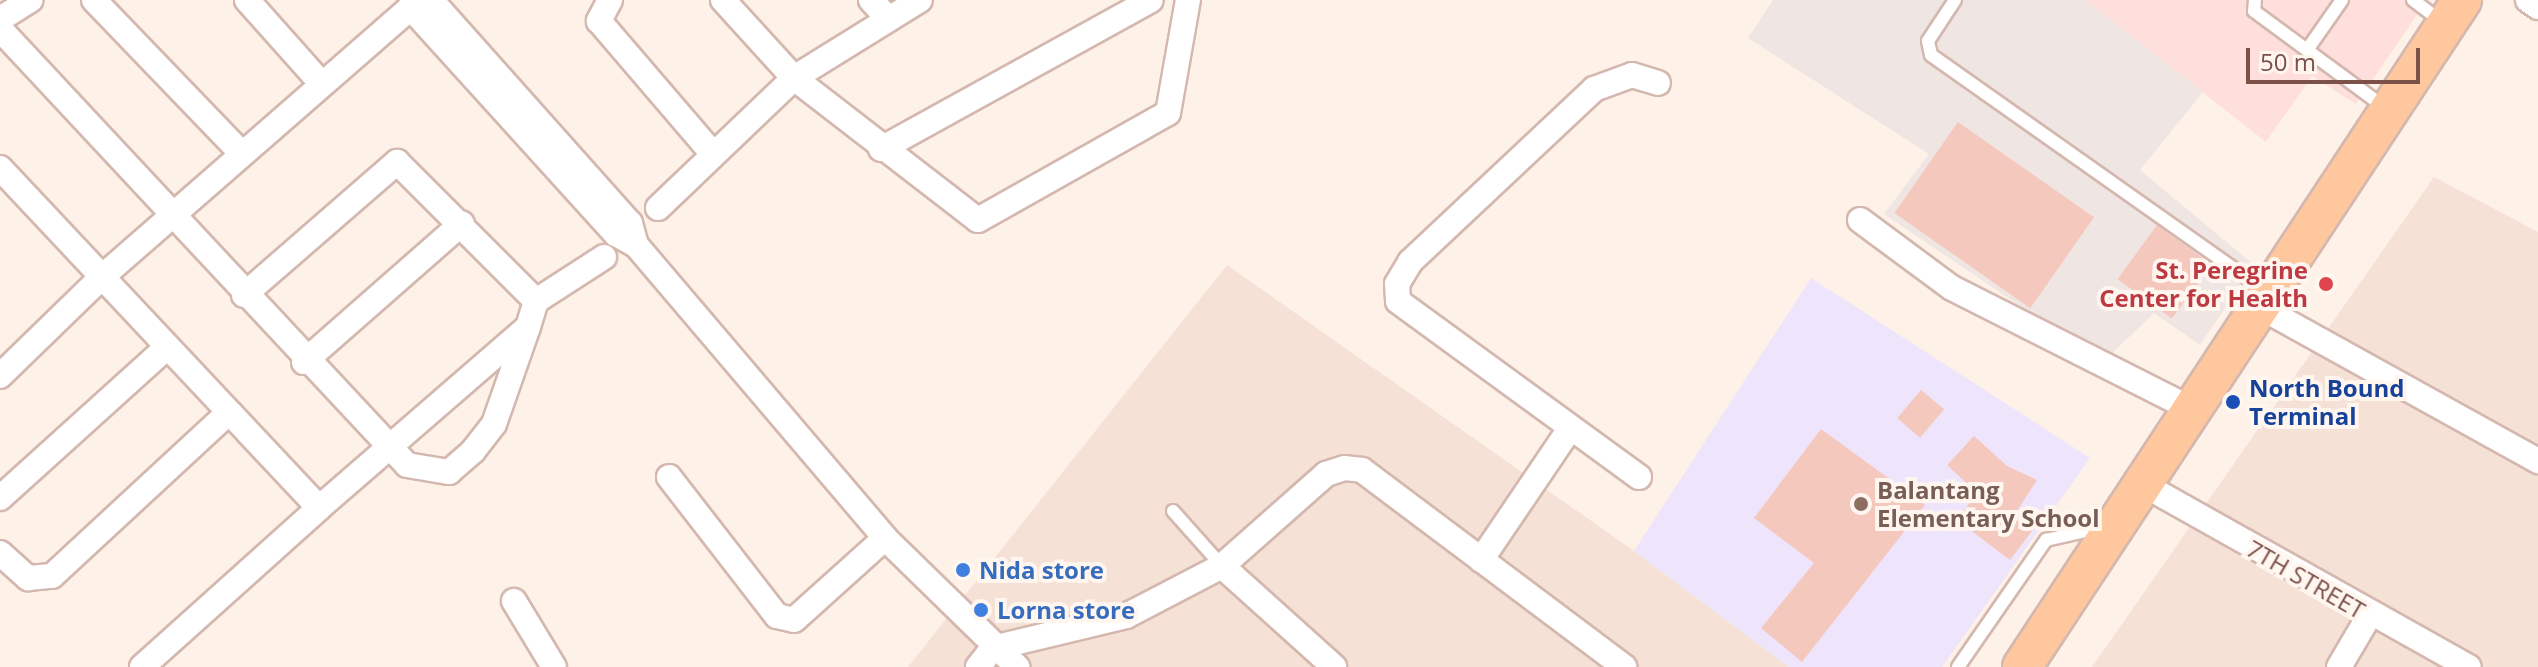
<!DOCTYPE html>
<html>
<head>
<meta charset="utf-8">
<style>
  body { margin:0 }
  #map { position:relative; width:2538px; height:667px; overflow:hidden; background:#fef1e8; font-family:"Open Sans",sans-serif }
  div>[style] { position:absolute }
  .residential>* { inset:0; background:#f6e1d6 }
  .commercial>* { inset:0; background:#ffdfdb }
  .industrial>* { inset:0; background:#efe5e2 }
  .education>* { inset:0; background:#eee4fb }
  .building>* { inset:0; background:#f5c8be; transform-origin:0 0 }
  .roads { filter:drop-shadow(2px 0 #d4b8af) drop-shadow(-2px 0 #d4b8af) drop-shadow(0 2px #d4b8af) drop-shadow(0 -2px #d4b8af) }
  .service>* { height:12px; margin:-6px; padding:0 6px; transform-origin:6px; border-radius:6px; background:#fff }
  .minor>* { height:24px; margin:-12px; padding:0 12px; transform-origin:12px; border-radius:12px; background:#fff }
  .primary>* { height:38px; margin:-19px; padding:0 19px; transform-origin:19px; border-radius:19px; background:#ffc79e }
  .dots>* { width:22px; height:22px; translate:-50% -50%; box-sizing:border-box; border:4px solid #fff6f0; border-radius:50% }
  span { translate:-50% -50%; white-space:nowrap; text-align:center; line-height:1.15; -webkit-text-stroke:8px #fff6f0; paint-order:stroke }
  .health-label { font-size:24px; color:#be3a42; font-weight:700 }
  .right { translate:-100% -50%; text-align:right }
  .transit-label { font-size:24px; color:#164399; font-weight:700 }
  .left { translate:0 -50%; text-align:left }
  .education-label { font-size:24px; color:#785e54; font-weight:700 }
  .shop-label { font-size:24px; color:#366cbe; font-weight:700 }
  .street-label { font-size:24px; color:#7b5149 }
  .scale { position:absolute; left:2246px; top:48px; width:174px; height:36px; box-sizing:border-box; border:4px solid #7b5149; border-top:0; padding-left:10px; font-size:24px; line-height:28px; white-space:nowrap; color:#7b5149; -webkit-text-stroke:6px #fff6f0; paint-order:stroke }
</style>
</head>
<body>
<div id="map">
  <div class="residential">
    <i style="clip-path:polygon(2434px 177px,2538px 232px,2538px 667px,2092px 667px)"></i>
    <i style="clip-path:polygon(1227px 265px,1634px 551px,1789px 667px,908px 667px)"></i>
  </div>
  <div class="commercial">
    <i style="clip-path:polygon(2085px 0,2427px 0,2356px 104px,2312px 76px,2266px 142px)"></i>
  </div>
  <div class="industrial">
    <i style="clip-path:polygon(1773px 0,2085px 0,2203px 92px,2140px 170px,2254px 265px,2200px 345px,2154px 313px,2103px 362px,1884px 214px,1929px 154px,1748px 38px)"></i>
  </div>
  <div class="education">
    <i style="clip-path:polygon(1811px 278px,2090px 458px,1942px 667px,1789px 667px,1634px 551px)"></i>
  </div>
  <div class="building">
    <i style="left:1958px;top:122px;width:166px;height:111px;rotate:35deg"></i>
    <i style="left:2157px;top:225px;width:67px;height:67px;rotate:36deg"></i>
    <i style="left:1921px;top:390px;width:30px;height:37px;rotate:40deg"></i>
    <i style="clip-path:polygon(1821px 429px,1925px 505px,1802px 662px,1761px 628px,1814px 563px,1754px 518px)"></i>
    <i style="clip-path:polygon(1974px 436px,2007px 466px,2037px 480px,2013px 517px,2032px 531px,2010px 560px,1957px 520px,1977px 493px,1947px 465px)"></i>
  </div>
  <div class="roads">
    <div class="service">
      <i style="left:1955px;top:0;width:49px;rotate:123.4deg"></i>
      <i style="left:1928px;top:41px;width:14px;rotate:78deg"></i>
      <i style="left:1931px;top:55px;width:410px;rotate:35.2deg"></i>
      <i style="left:2255px;top:0;width:11px;rotate:95deg"></i>
      <i style="left:2254px;top:11px;width:162px;rotate:36.4deg"></i>
      <i style="left:2413px;top:0;width:39px;rotate:37deg"></i>
      <i style="left:2307px;top:50px;width:61px;rotate:-55deg"></i>
      <i style="left:1173px;top:511px;width:74px;rotate:48.3deg"></i>
      <i style="left:1958px;top:667px;width:155px;rotate:-55.3deg"></i>
      <i style="left:2046px;top:540px;width:58px;rotate:-12.8deg"></i>
    </div>
    <div class="minor">
      <i style="left:94px;top:0;width:212px;rotate:46.1deg"></i>
      <i style="left:247px;top:0;width:110px;rotate:48.3deg"></i>
      <i style="left:431px;top:0;width:299px;rotate:48.3deg"></i>
      <i style="left:630px;top:223px;width:23px;rotate:75deg"></i>
      <i style="left:610px;top:0;width:24px;rotate:118deg"></i>
      <i style="left:599px;top:21px;width:175px;rotate:49.4deg"></i>
      <i style="left:723px;top:0;width:105px;rotate:47.7deg"></i>
      <i style="left:794px;top:78px;width:232px;rotate:37.7deg"></i>
      <i style="left:978px;top:220px;width:218px;rotate:-29.4deg"></i>
      <i style="left:1168px;top:113px;width:115px;rotate:-80deg"></i>
      <i style="left:871px;top:0;width:26px;rotate:47deg"></i>
      <i style="left:2528px;top:0;width:12px;rotate:35deg"></i>
      <i style="left:410px;top:7px;width:307px;rotate:47.8deg"></i>
      <i style="left:616px;top:234px;width:23px;rotate:29deg"></i>
      <i style="left:636px;top:245px;width:385px;rotate:49.6deg"></i>
      <i style="left:885px;top:538px;width:185px;rotate:44.3deg"></i>
      <i style="left:0;top:19px;width:36px;rotate:-32deg"></i>
      <i style="left:0;top:29px;width:596px;rotate:46.97deg"></i>
      <i style="left:407px;top:465px;width:43px;rotate:9.5deg"></i>
      <i style="left:449px;top:472px;width:32px;rotate:-41deg"></i>
      <i style="left:473px;top:451px;width:34px;rotate:-52deg"></i>
      <i style="left:494px;top:424px;width:100px;rotate:-70.7deg"></i>
      <i style="left:881px;top:149px;width:308px;rotate:-28.9deg"></i>
      <i style="left:0;top:168px;width:466px;rotate:46.8deg"></i>
      <i style="left:319px;top:508px;width:276px;rotate:-40.9deg"></i>
      <i style="left:528px;top:327px;width:27px;rotate:-73deg"></i>
      <i style="left:536px;top:301px;width:81px;rotate:-32.9deg"></i>
      <i style="left:658px;top:208px;width:188px;rotate:-43.7deg"></i>
      <i style="left:794px;top:78px;width:148px;rotate:-31.8deg"></i>
      <i style="left:1860px;top:220px;width:114px;rotate:36.5deg"></i>
      <i style="left:1952px;top:288px;width:275px;rotate:26.8deg"></i>
      <i style="left:244px;top:295px;width:203px;rotate:-41deg"></i>
      <i style="left:397px;top:162px;width:197px;rotate:45deg"></i>
      <i style="left:2262px;top:308px;width:316px;rotate:29deg"></i>
      <i style="left:304px;top:362px;width:210px;rotate:-41.3deg"></i>
      <i style="left:0;top:376px;width:144px;rotate:-44.2deg"></i>
      <i style="left:103px;top:276px;width:420px;rotate:-41.1deg"></i>
      <i style="left:669px;top:477px;width:176px;rotate:52.2deg"></i>
      <i style="left:777px;top:616px;width:17px;rotate:13deg"></i>
      <i style="left:794px;top:620px;width:122px;rotate:-42deg"></i>
      <i style="left:1639px;top:477px;width:298px;rotate:-143.9deg"></i>
      <i style="left:1398px;top:301px;width:17px;rotate:-93deg"></i>
      <i style="left:1397px;top:284px;width:26px;rotate:-59deg"></i>
      <i style="left:1410px;top:262px;width:253px;rotate:-43.2deg"></i>
      <i style="left:1594px;top:89px;width:40px;rotate:-20.2deg"></i>
      <i style="left:1632px;top:75px;width:27px;rotate:17deg"></i>
      <i style="left:2146px;top:486px;width:370px;rotate:29.3deg"></i>
      <i style="left:0;top:498px;width:224px;rotate:-42.1deg"></i>
      <i style="left:0;top:553px;width:38px;rotate:42deg"></i>
      <i style="left:28px;top:578px;width:24px;rotate:-5deg"></i>
      <i style="left:52px;top:576px;width:240px;rotate:-42.8deg"></i>
      <i style="left:1481px;top:560px;width:157px;rotate:-55.9deg"></i>
      <i style="left:1222px;top:566px;width:151px;rotate:42deg"></i>
      <i style="left:514px;top:601px;width:77px;rotate:58.8deg"></i>
      <i style="left:142px;top:667px;width:238px;rotate:-41.9deg"></i>
      <i style="left:978px;top:667px;width:24px;rotate:-52deg"></i>
      <i style="left:993px;top:648px;width:137px;rotate:-13.5deg"></i>
      <i style="left:1126px;top:616px;width:108px;rotate:-27.5deg"></i>
      <i style="left:1222px;top:566px;width:139px;rotate:-41.5deg"></i>
      <i style="left:1326px;top:474px;width:19px;rotate:-18deg"></i>
      <i style="left:1344px;top:468px;width:18px;rotate:6deg"></i>
      <i style="left:1362px;top:470px;width:328px;rotate:36.9deg"></i>
      <i style="left:2339px;top:667px;width:59px;rotate:-59.5deg"></i>
    </div>
    <div class="primary">
      <i style="left:2022px;top:667px;width:799px;rotate:-56.59deg"></i>
    </div>
  </div>
  <div class="dots">
    <i style="left:2326px;top:284px;background:#e0444e"></i>
    <i style="left:2233px;top:402px;background:#1a4fb4"></i>
    <i style="left:1861px;top:504px;background:#8d6e63"></i>
    <i style="left:963px;top:570px;background:#3f7fe0"></i>
    <i style="left:981px;top:610px;background:#3f7fe0"></i>
  </div>
  <div class="health-label">
    <span class="right" style="left:2308px;top:284px">St. Peregrine<br>Center for Health</span>
  </div>
  <div class="transit-label">
    <span class="left" style="left:2249px;top:402px">North Bound<br>Terminal</span>
  </div>
  <div class="education-label">
    <span class="left" style="left:1877px;top:504px">Balantang<br>Elementary School</span>
  </div>
  <div class="shop-label">
    <span class="left" style="left:979px;top:570px">Nida store</span>
    <span class="left" style="left:997px;top:610px">Lorna store</span>
  </div>
  <div class="street-label">
    <span style="left:2306px;top:579px;rotate:30deg">7TH STREET</span>
  </div>
  <div class="scale">50 m</div>
</div>
</body>
</html>
